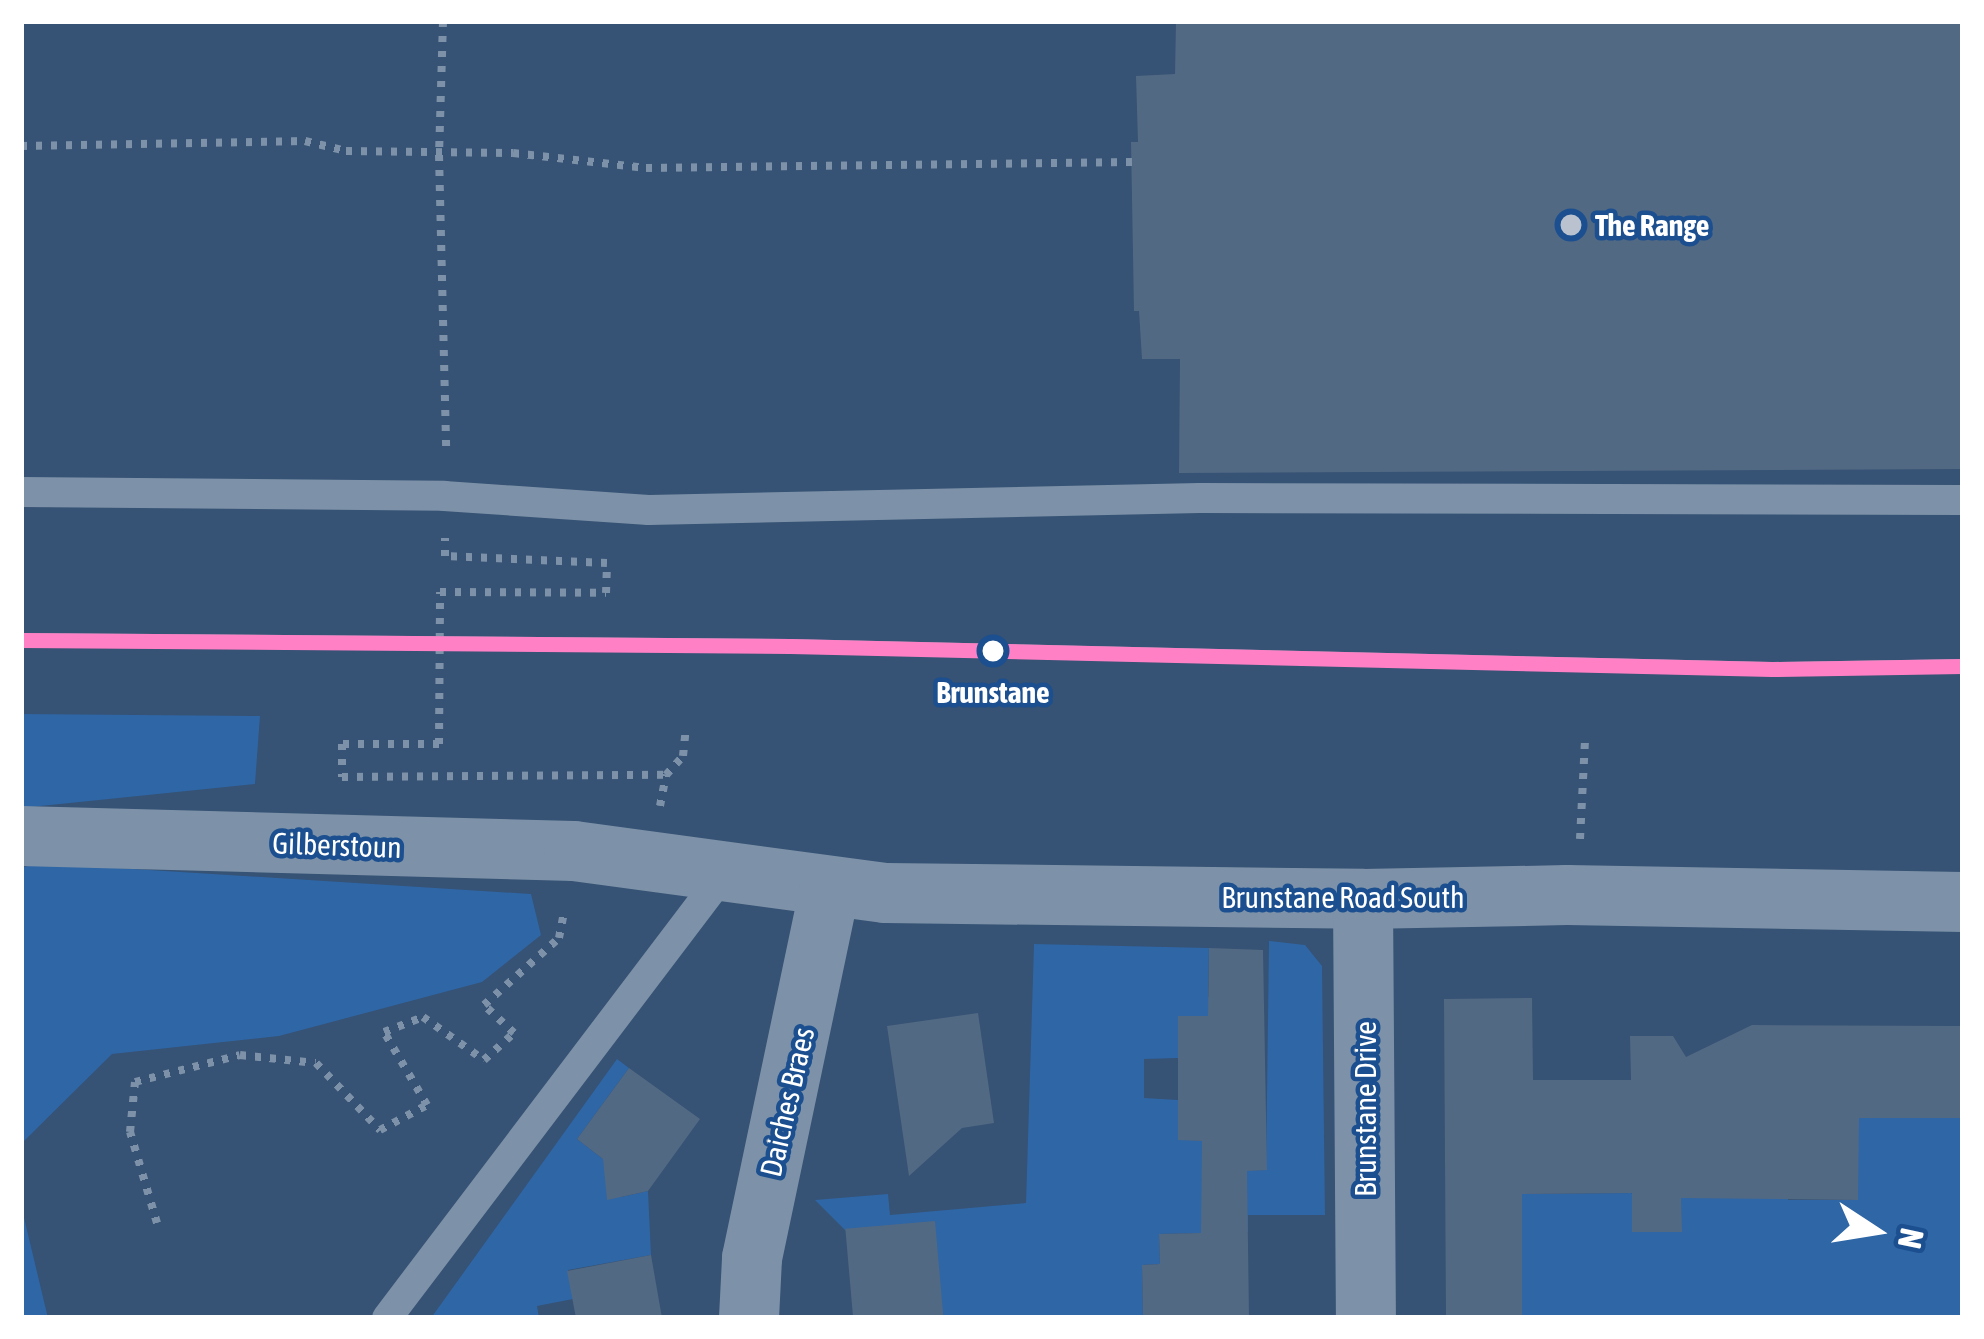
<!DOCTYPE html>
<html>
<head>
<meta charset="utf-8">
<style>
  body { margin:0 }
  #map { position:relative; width:1984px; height:1339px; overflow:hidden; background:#365274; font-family:"Asap Condensed",sans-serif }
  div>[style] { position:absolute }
  .green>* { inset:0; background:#2f66a5 }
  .building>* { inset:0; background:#526984; transform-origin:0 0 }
  .path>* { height:8px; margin-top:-4px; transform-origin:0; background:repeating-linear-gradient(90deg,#7d92a8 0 6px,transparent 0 15px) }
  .service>* { height:30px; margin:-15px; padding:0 15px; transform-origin:15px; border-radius:15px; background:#7d92a8 }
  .minor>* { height:60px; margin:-30px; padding:0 30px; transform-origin:30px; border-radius:30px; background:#7d92a8 }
  .rail>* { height:14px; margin-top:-7px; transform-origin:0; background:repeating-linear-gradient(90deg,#1b4f8f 0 27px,#7e92a7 0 54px); box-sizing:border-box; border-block:3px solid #7e92a7 }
  .path-bridge>* { height:8px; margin-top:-4px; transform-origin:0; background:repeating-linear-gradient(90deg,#7d92a8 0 6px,transparent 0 15px) }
  .rail-1>* { height:15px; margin:-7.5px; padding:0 7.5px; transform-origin:7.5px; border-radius:7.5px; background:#ff80c5 }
  .dots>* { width:33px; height:33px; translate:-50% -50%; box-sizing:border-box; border:6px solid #1b4f8f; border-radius:50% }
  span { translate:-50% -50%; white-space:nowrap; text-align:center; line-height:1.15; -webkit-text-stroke:9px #1b4f8f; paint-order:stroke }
  .poi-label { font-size:30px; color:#fff; font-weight:700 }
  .left { translate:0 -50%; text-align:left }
  .stop-label { font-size:30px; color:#fff; font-weight:700 }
  .street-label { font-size:30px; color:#fff }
  .frame { position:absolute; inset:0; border:24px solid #fff; pointer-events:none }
  .north { position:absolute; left:1816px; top:1171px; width:120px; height:120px; -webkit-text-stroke:9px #1b4f8f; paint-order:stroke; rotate:102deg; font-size:33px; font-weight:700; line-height:48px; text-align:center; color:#fff }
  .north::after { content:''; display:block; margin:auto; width:42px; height:54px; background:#fff; clip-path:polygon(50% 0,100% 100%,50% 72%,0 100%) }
</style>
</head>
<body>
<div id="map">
  <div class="green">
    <i style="clip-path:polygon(21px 714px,260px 716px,255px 784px,21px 808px)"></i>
    <i style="clip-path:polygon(38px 863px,531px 894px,541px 935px,482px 982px,279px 1036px,112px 1054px,21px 1144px,21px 868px)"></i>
    <i style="clip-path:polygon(1269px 941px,1305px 945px,1322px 966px,1325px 1215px,1248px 1215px,1248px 1232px,1159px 1234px,1160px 1264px,1142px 1265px,1143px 1318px,933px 1318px,815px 1200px,888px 1194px,890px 1215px,1026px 1203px,1034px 944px,1209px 948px,1208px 997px,1261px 1000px,1260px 1016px,1178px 1016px,1178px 1058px,1144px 1059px,1144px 1098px,1178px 1100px,1178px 1139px,1202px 1141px,1202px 1171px,1266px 1170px)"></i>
    <i style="clip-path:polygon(617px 1059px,629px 1068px,577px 1139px,603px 1159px,621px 1197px,648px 1191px,651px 1255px,568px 1270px,573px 1299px,537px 1306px,539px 1318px,431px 1318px)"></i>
    <i style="clip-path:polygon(1848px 1092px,1908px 1118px,1963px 1118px,1963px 1318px,1522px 1318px,1522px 1194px,1631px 1193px,1681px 1231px,1681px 1198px,1731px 1197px,1788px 1156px,1788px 1200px,1858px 1200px,1858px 1156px)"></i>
    <i style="clip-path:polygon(21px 1205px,48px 1318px,21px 1318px)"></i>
  </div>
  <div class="building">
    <i style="clip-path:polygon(1176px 21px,1963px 21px,1963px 469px,1179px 473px,1180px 359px,1142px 359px,1139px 311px,1134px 311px,1131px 142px,1138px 142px,1136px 76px,1175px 74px)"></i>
    <i style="clip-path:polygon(1209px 948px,1263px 950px,1267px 1170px,1247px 1171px,1249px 1318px,1143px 1318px,1142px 1265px,1160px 1264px,1159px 1234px,1201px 1233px,1202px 1141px,1178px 1140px,1178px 1016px,1208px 1016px)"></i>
    <i style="clip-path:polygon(1532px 998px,1533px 1080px,1631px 1080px,1630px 1036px,1673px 1036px,1686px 1057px,1752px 1025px,1960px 1026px,1963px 1118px,1859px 1118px,1858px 1200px,1681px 1198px,1682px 1232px,1632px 1232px,1632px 1193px,1522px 1194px,1522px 1318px,1446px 1318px,1444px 999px)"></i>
    <i style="clip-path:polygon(978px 1013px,994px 1123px,962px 1128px,909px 1176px,887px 1026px)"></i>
    <i style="clip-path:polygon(629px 1068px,700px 1119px,648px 1191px,607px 1200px,603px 1159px,577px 1139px)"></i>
    <i style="left:935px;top:1221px;width:97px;height:90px;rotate:85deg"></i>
    <i style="clip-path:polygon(651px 1255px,662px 1318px,576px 1318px,567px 1271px)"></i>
  </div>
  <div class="path">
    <i style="left:443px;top:21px;width:134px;rotate:91.7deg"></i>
    <i style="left:439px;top:155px;width:296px;rotate:88.6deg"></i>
    <i style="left:21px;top:146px;width:284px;rotate:-1deg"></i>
    <i style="left:305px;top:141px;width:42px;rotate:13.7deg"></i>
    <i style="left:346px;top:151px;width:167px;rotate:0.7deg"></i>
    <i style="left:513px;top:153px;width:134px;rotate:6.4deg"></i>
    <i style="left:646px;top:168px;width:486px;rotate:-0.7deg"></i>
    <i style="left:440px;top:592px;width:166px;rotate:0.3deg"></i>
    <i style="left:606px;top:593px;width:30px;rotate:-88deg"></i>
    <i style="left:607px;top:563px;width:162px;rotate:-177.5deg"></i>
    <i style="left:445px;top:556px;width:18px;rotate:-90deg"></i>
    <i style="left:439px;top:744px;width:97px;rotate:180deg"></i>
    <i style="left:342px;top:744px;width:33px;rotate:90deg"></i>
    <i style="left:342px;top:777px;width:324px;rotate:-0.4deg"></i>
    <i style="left:660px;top:806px;width:32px;rotate:-79deg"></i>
    <i style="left:666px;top:775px;width:25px;rotate:-48deg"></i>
    <i style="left:683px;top:756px;width:28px;rotate:-84deg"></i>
    <i style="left:1580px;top:839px;width:100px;rotate:-87.1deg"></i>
    <i style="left:157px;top:1223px;width:95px;rotate:-106.5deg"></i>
    <i style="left:130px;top:1132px;width:50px;rotate:-84.3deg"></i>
    <i style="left:135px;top:1082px;width:108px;rotate:-14.4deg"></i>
    <i style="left:240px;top:1055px;width:76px;rotate:6deg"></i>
    <i style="left:316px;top:1063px;width:93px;rotate:46.3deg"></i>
    <i style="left:380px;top:1130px;width:53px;rotate:-28deg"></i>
    <i style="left:427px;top:1105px;width:85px;rotate:-120.5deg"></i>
    <i style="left:384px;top:1032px;width:42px;rotate:-21deg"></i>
    <i style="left:423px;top:1017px;width:75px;rotate:35.2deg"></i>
    <i style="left:484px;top:1060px;width:40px;rotate:-42deg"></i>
    <i style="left:514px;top:1033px;width:41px;rotate:-137deg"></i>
    <i style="left:484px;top:1005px;width:101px;rotate:-41.8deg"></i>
    <i style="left:559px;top:938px;width:26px;rotate:-79deg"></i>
  </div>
  <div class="service">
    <i style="left:21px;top:492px;width:423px;rotate:0.5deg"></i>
    <i style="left:444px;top:496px;width:205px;rotate:3.9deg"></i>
    <i style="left:649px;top:510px;width:551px;rotate:-1.25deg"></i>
    <i style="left:1200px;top:498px;width:763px;rotate:0.15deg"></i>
    <i style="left:387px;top:1318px;width:560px;rotate:-52.84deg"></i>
  </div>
  <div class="minor">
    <i style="left:21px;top:836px;width:553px;rotate:1.55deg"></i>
    <i style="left:574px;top:851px;width:314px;rotate:7.7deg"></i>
    <i style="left:885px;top:893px;width:478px;rotate:0.7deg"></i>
    <i style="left:1363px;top:899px;width:204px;rotate:-1.1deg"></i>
    <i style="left:1567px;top:895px;width:396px;rotate:1deg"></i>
    <i style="left:1363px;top:899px;width:419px;rotate:89.6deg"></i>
    <i style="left:749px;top:1318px;width:60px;rotate:-87.1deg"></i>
    <i style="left:752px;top:1258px;width:379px;rotate:-78.1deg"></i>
  </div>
  <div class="rail">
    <i style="left:21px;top:640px;width:769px;rotate:0.45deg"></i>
    <i style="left:790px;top:646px;width:982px;rotate:1.34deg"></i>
    <i style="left:1772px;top:669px;width:191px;rotate:-0.9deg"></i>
  </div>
  <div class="path-bridge">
    <i style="left:439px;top:744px;width:152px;rotate:-89.6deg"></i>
  </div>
  <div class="rail-1">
    <i style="left:21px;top:640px;width:769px;rotate:0.45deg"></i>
    <i style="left:790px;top:646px;width:982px;rotate:1.34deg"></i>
    <i style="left:1772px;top:669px;width:191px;rotate:-0.9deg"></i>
  </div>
  <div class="dots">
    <i style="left:1571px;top:225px;background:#b9c2ce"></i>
    <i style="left:993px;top:651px;background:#fff"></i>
  </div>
  <div class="poi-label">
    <span class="left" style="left:1595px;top:225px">The Range</span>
  </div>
  <div class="stop-label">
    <span style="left:993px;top:692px">Brunstane</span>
  </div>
  <div class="street-label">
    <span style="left:337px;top:845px;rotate:2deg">Gilberstoun</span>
    <span style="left:1343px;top:897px">Brunstane Road South</span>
    <span style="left:787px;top:1102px;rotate:-77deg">Daiches Braes</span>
    <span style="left:1365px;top:1109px;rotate:-90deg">Brunstane Drive</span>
  </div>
  <div class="frame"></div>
  <div class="north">N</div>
</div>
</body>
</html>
